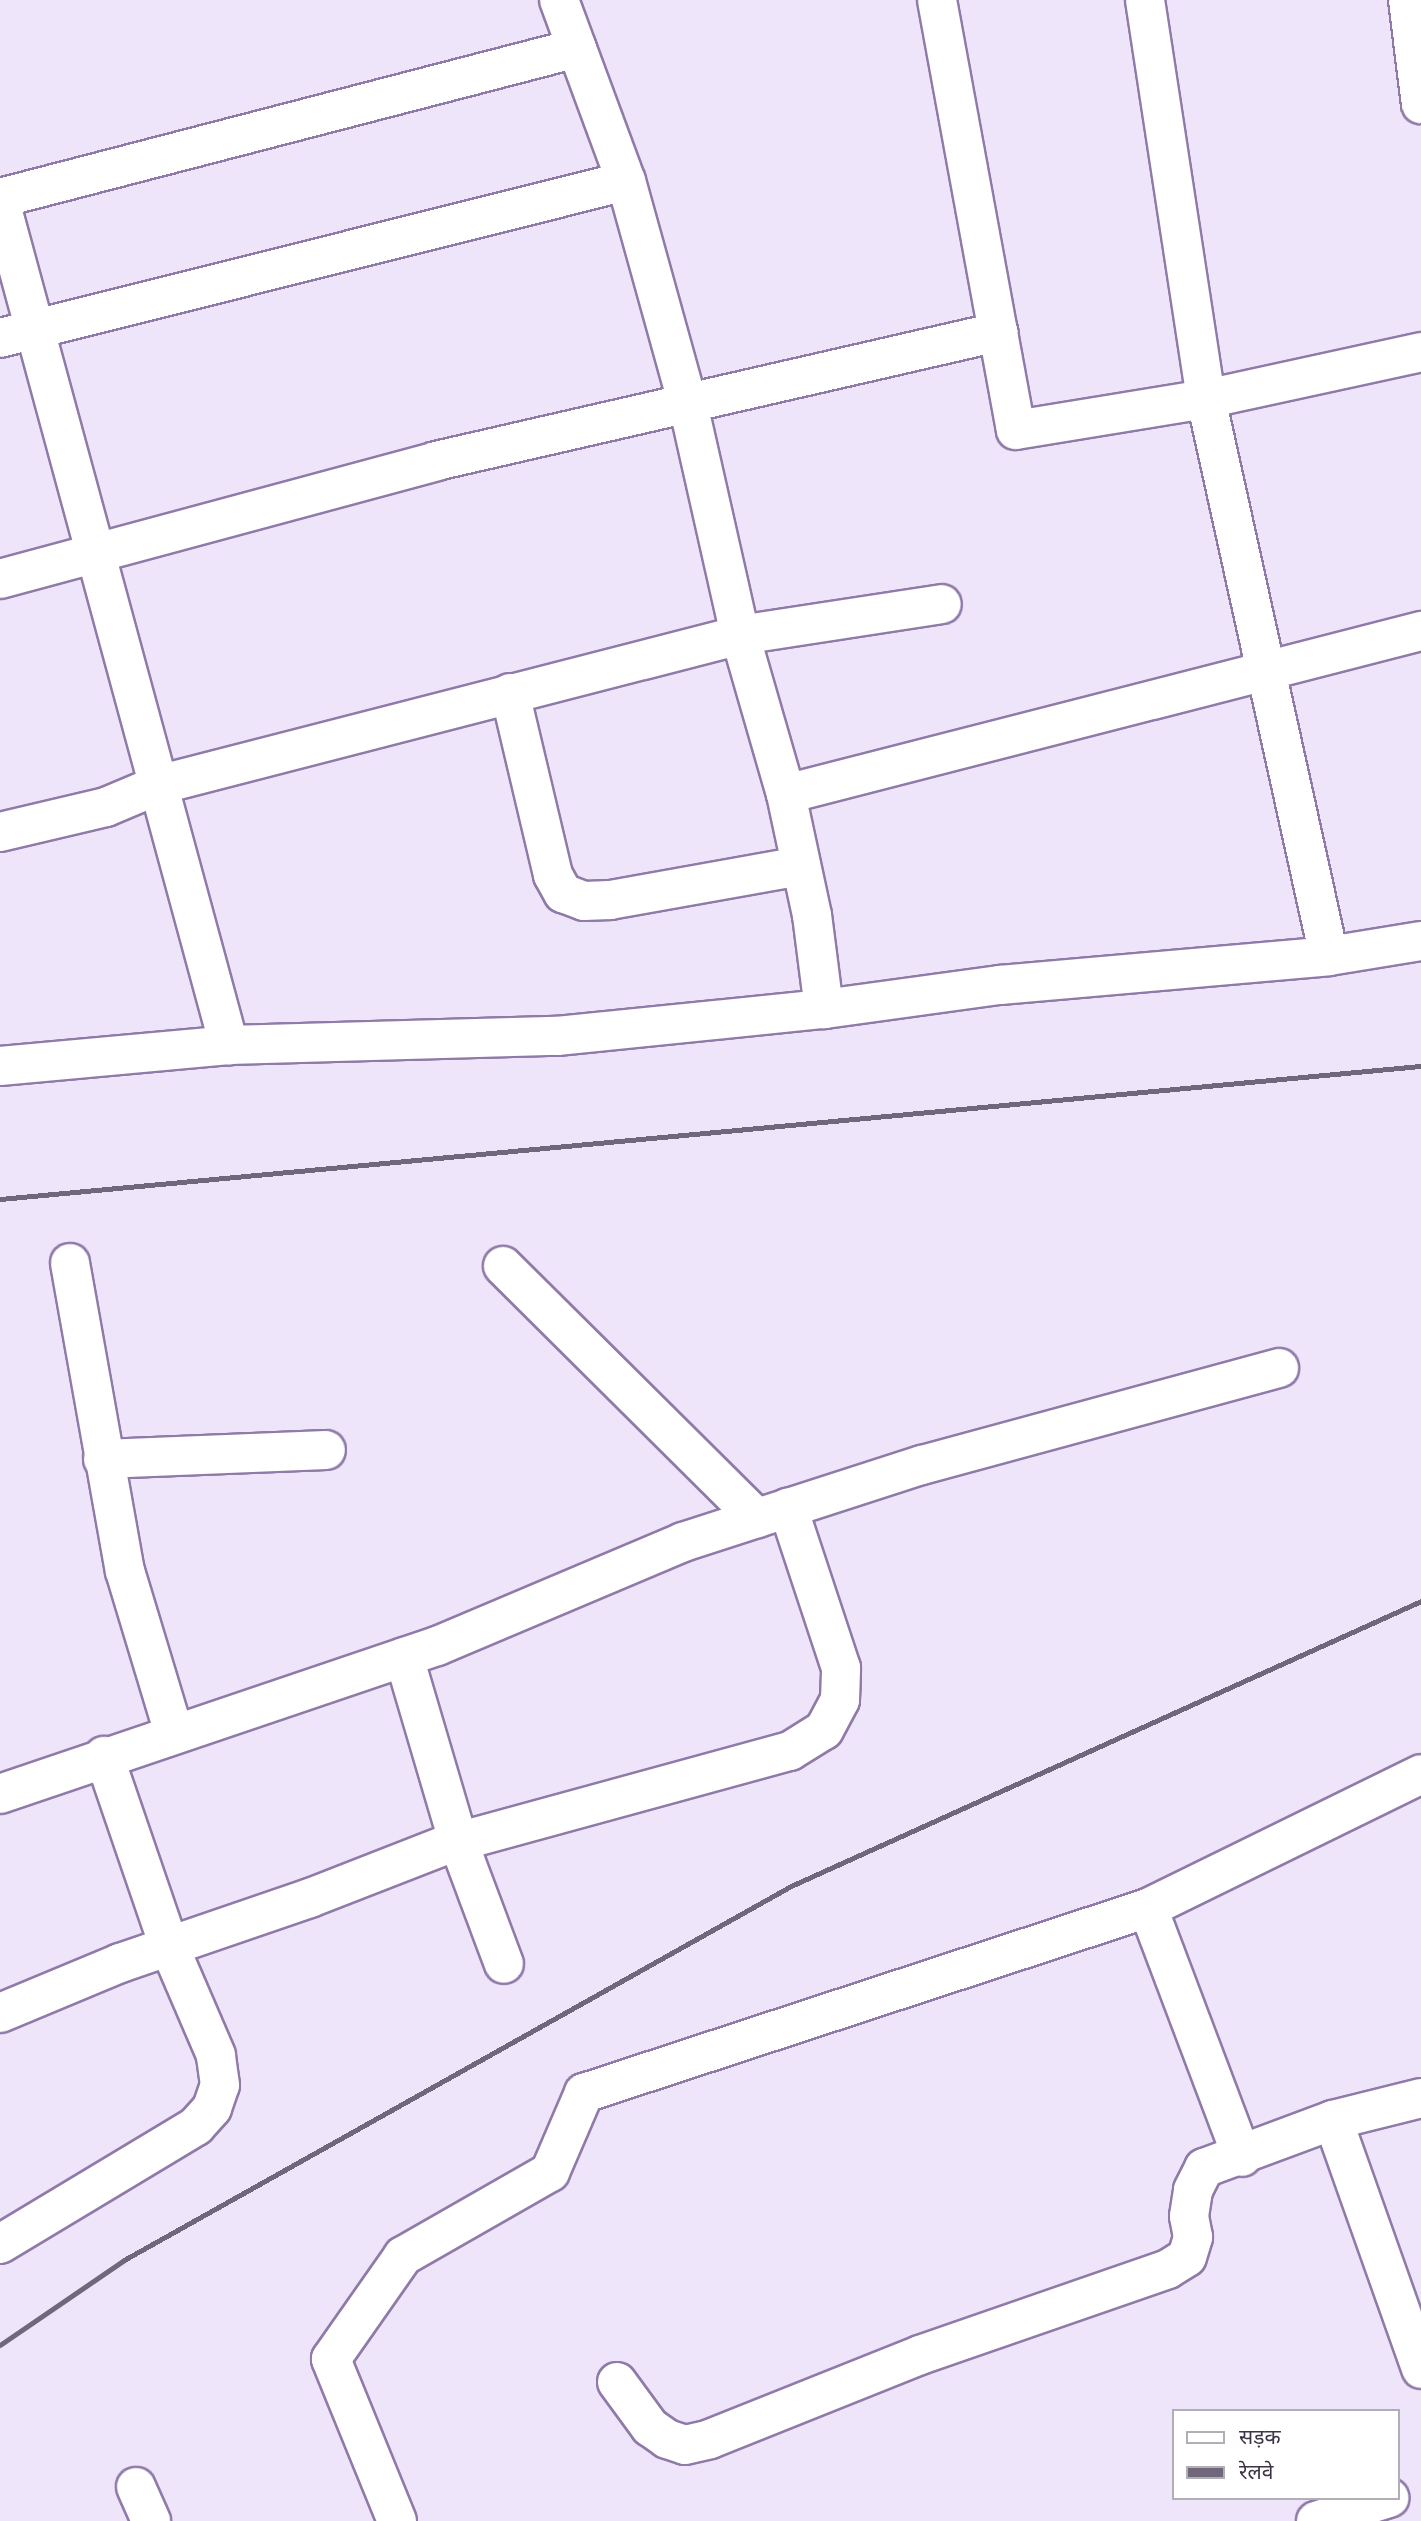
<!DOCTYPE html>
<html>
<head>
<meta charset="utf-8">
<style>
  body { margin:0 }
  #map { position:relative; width:1421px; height:2521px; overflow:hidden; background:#eee5fa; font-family:"DM Sans","Noto Sans Devanagari",sans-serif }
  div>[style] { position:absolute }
  .roads { filter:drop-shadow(2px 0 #8f7aa8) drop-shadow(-2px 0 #8f7aa8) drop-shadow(0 2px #8f7aa8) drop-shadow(0 -2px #8f7aa8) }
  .minor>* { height:38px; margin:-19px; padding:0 19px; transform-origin:19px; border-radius:19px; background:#fff }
  .rail>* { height:5px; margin:-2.5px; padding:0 2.5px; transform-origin:2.5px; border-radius:2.5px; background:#70677b }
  span { translate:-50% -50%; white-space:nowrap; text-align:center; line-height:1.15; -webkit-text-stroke:7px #fff; paint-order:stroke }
  .legend { position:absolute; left:1172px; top:2409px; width:228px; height:91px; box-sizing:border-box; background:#fff; border:2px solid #b1aeb6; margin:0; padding:9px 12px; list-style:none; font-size:21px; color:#3d3448 }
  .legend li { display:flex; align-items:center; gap:14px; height:35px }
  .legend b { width:35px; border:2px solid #b1aeb6 }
</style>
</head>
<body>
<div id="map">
  <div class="roads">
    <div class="minor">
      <i style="left:559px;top:0;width:193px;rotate:69.7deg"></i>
      <i style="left:626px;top:181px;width:231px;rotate:74.5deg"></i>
      <i style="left:688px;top:404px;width:237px;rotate:77.3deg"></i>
      <i style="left:740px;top:635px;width:166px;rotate:73.9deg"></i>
      <i style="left:786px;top:794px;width:124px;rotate:77.9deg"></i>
      <i style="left:812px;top:915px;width:95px;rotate:82.7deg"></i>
      <i style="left:937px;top:0;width:437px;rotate:79.6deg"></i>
      <i style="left:1016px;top:430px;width:193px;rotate:-9.3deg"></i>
      <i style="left:1206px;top:399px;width:220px;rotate:-12.3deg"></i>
      <i style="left:1145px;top:0;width:404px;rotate:81.3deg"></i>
      <i style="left:1206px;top:399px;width:570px;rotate:77.55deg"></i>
      <i style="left:1408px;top:0;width:105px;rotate:82.9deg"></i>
      <i style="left:0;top:198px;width:596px;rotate:-14.57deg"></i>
      <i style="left:0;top:201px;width:875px;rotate:74.82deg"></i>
      <i style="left:0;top:338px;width:645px;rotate:-14.08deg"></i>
      <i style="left:0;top:579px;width:452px;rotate:-15.1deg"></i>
      <i style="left:436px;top:461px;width:577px;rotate:-12.93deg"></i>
      <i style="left:510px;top:693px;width:187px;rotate:76.7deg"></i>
      <i style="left:553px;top:875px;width:21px;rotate:61deg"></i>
      <i style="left:563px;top:893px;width:22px;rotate:21deg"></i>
      <i style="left:584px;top:901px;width:26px;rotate:-2deg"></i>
      <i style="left:610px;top:900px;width:193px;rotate:-10.1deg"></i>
      <i style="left:786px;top:794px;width:656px;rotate:-14.4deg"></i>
      <i style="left:0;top:832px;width:109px;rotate:-13.3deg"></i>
      <i style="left:106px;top:807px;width:56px;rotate:-22.9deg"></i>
      <i style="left:158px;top:785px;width:601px;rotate:-14.45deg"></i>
      <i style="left:740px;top:635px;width:204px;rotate:-8.7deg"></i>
      <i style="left:0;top:1066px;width:230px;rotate:-5.2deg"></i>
      <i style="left:229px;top:1045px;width:328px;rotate:-1.6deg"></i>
      <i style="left:557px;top:1036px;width:268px;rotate:-5.8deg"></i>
      <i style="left:824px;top:1009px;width:178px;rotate:-7.8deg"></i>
      <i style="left:1000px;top:985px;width:330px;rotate:-5deg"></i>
      <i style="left:1329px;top:956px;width:93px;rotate:-9.3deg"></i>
      <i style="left:70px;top:1263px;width:313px;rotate:79.9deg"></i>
      <i style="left:125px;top:1571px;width:169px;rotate:73.2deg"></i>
      <i style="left:503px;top:1266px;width:358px;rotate:44.8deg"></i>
      <i style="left:103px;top:1459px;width:223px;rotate:-2.3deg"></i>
      <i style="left:404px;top:1657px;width:192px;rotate:73.6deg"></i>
      <i style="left:458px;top:1841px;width:131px;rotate:69.5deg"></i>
      <i style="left:0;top:1794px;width:461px;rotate:-18.7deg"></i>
      <i style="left:437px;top:1646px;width:267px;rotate:-22.9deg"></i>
      <i style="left:683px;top:1542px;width:251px;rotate:-17.9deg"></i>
      <i style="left:922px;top:1465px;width:370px;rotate:-15.2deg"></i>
      <i style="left:1148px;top:1908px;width:266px;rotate:69.3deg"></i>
      <i style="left:0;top:2013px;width:130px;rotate:-22.6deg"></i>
      <i style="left:120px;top:1963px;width:201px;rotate:-18.9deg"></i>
      <i style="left:310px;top:1898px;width:146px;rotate:-21.3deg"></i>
      <i style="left:446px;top:1845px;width:357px;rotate:-15.3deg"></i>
      <i style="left:790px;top:1751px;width:40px;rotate:-32deg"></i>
      <i style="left:824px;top:1730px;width:34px;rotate:-62deg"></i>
      <i style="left:840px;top:1700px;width:32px;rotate:-88deg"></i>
      <i style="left:841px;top:1668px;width:169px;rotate:-108.3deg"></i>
      <i style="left:1333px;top:2120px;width:264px;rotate:70.5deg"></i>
      <i style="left:0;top:2244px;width:229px;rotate:-31deg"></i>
      <i style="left:196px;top:2126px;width:24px;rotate:-48deg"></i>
      <i style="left:212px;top:2108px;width:24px;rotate:-71deg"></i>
      <i style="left:220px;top:2085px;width:30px;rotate:-98deg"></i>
      <i style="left:216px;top:2055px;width:119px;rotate:-113.3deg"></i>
      <i style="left:169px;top:1946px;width:201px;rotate:-108.9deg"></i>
      <i style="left:617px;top:2382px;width:56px;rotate:53.7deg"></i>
      <i style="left:650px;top:2427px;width:21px;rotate:35deg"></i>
      <i style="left:667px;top:2439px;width:19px;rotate:18deg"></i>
      <i style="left:685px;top:2445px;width:26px;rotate:-13deg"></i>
      <i style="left:710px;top:2439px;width:226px;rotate:-21.8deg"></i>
      <i style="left:920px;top:2355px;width:262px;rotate:-19.1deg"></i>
      <i style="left:1168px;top:2269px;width:22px;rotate:-32deg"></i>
      <i style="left:1187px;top:2257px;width:21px;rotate:-73deg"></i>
      <i style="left:1193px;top:2237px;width:21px;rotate:-101deg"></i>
      <i style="left:1189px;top:2216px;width:26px;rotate:-81deg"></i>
      <i style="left:1193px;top:2190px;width:25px;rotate:-63deg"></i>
      <i style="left:1204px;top:2168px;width:138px;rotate:-20.4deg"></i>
      <i style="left:1333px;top:2120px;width:91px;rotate:-14deg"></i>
      <i style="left:136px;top:2487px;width:37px;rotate:66deg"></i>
      <i style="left:397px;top:2521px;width:175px;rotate:-112.2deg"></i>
      <i style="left:331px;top:2359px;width:126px;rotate:-55deg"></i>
      <i style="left:403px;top:2256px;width:169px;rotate:-29.7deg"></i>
      <i style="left:550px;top:2172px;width:86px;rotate:-66.7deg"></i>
      <i style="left:584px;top:2093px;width:594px;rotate:-18.16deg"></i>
      <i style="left:1148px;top:1908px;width:304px;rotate:-26.1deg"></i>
      <i style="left:1316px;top:2521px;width:77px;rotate:-17.5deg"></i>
    </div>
  </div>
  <div class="rail">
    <i style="left:0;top:1199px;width:1427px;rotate:-5.35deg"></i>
    <i style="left:0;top:2345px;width:150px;rotate:-34.4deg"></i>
    <i style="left:124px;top:2260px;width:765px;rotate:-29.28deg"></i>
    <i style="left:791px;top:1886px;width:691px;rotate:-24.34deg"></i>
  </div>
  <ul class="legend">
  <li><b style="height:9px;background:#fff"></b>सड़क</li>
  <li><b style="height:9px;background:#70677b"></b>रेलवे</li>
  </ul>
</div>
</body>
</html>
